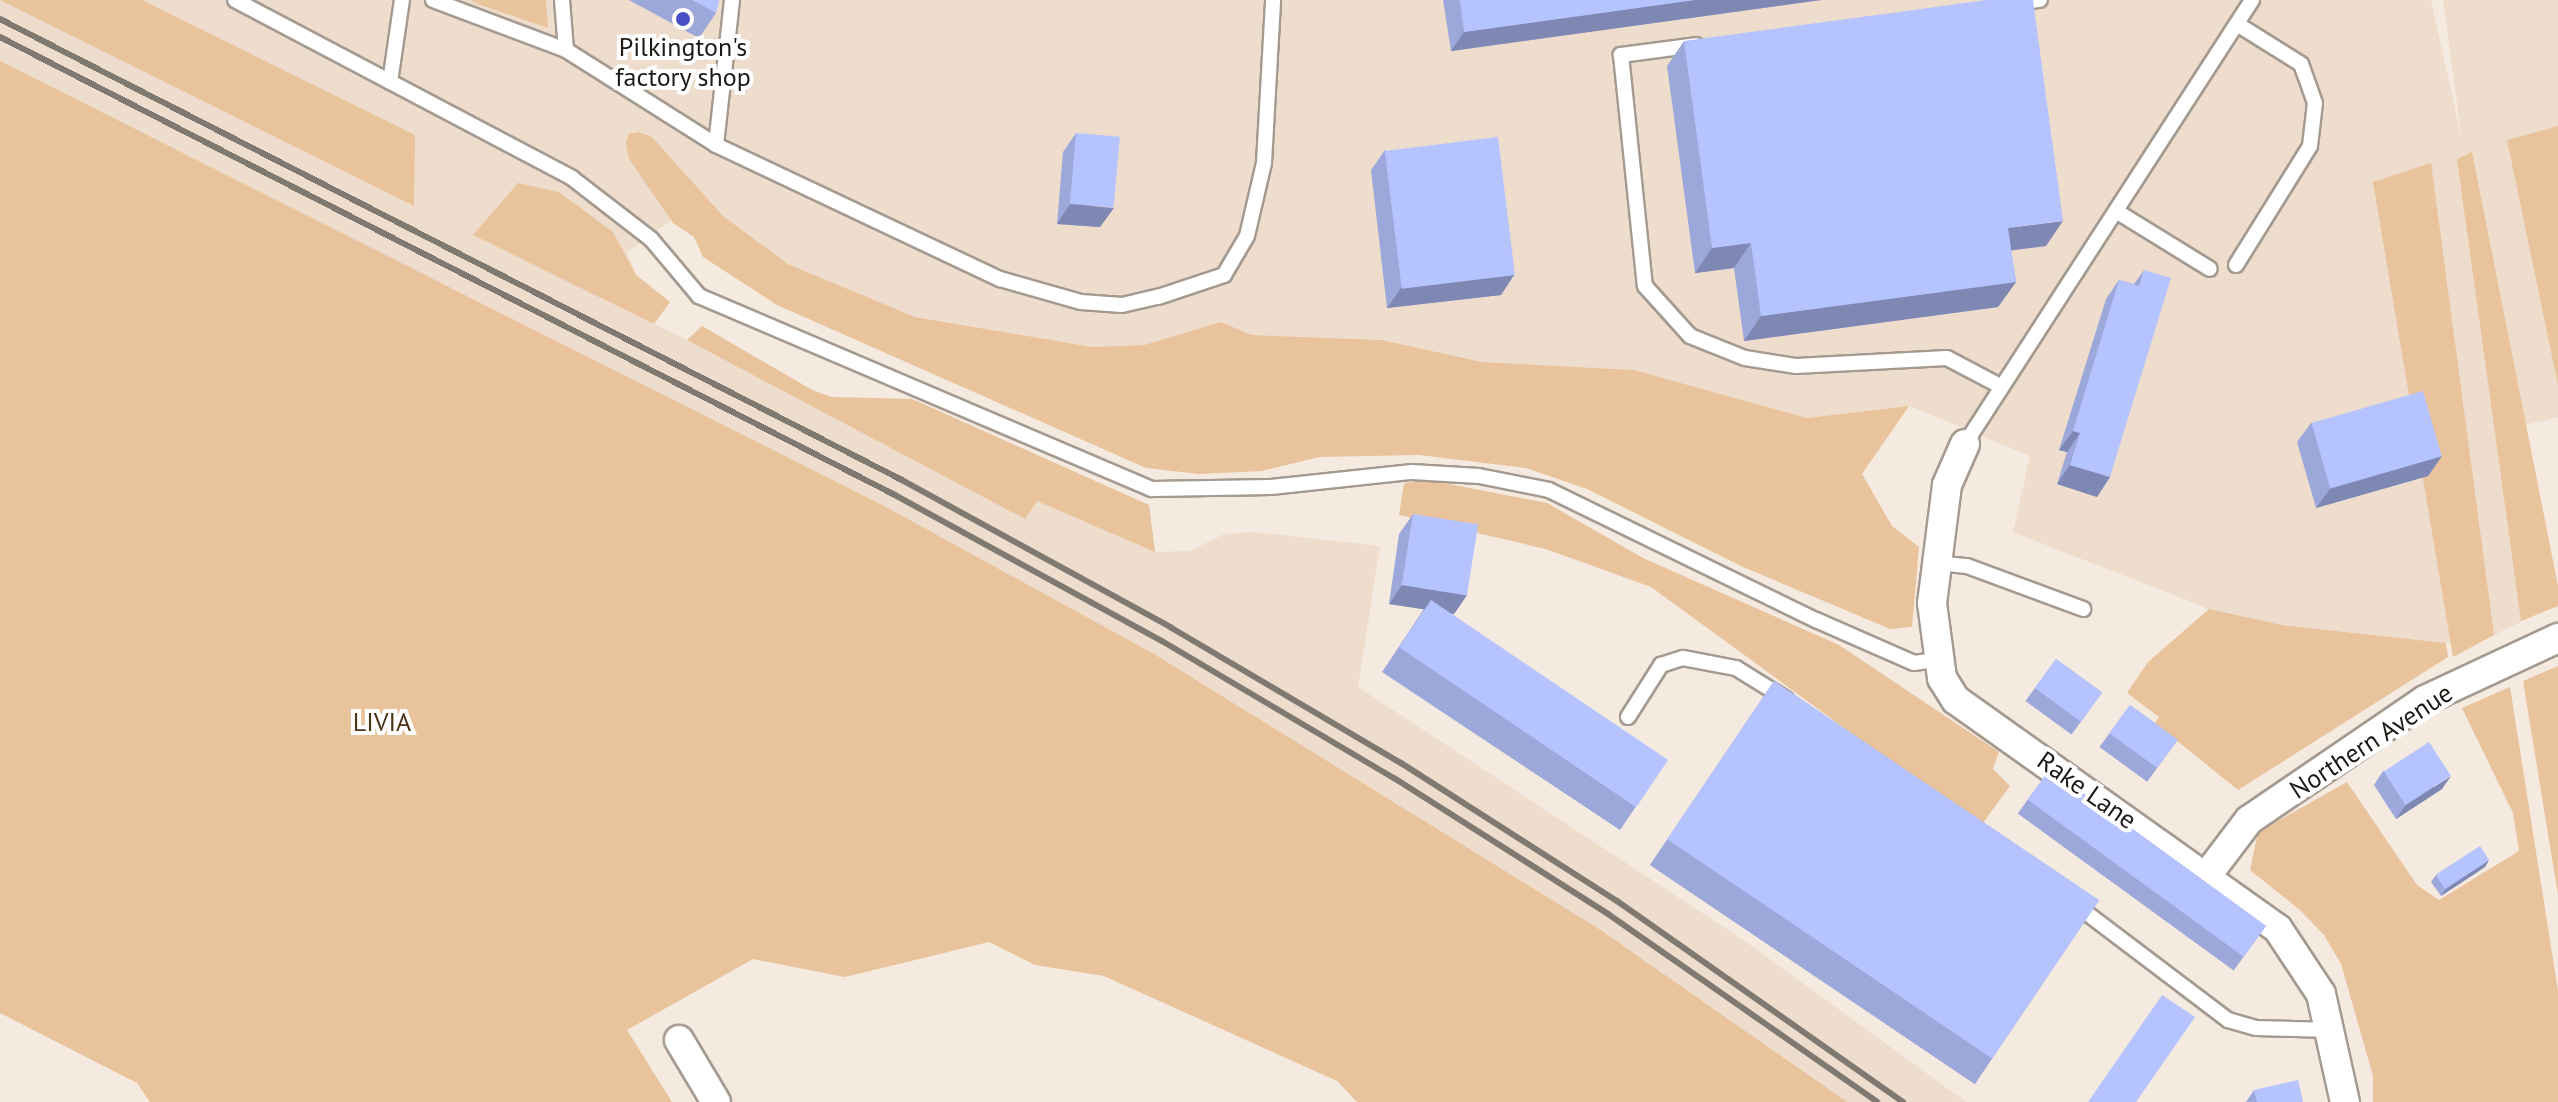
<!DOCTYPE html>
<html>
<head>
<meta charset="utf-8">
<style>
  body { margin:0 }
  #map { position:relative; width:2558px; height:1102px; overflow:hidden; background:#f5eae0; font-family:"PT Sans",sans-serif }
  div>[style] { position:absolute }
  .built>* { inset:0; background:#eeddcd }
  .green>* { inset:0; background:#e9c39c }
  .roads { filter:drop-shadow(2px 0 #a49a90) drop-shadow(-2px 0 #a49a90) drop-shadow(0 2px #a49a90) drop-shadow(0 -2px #a49a90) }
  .service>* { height:14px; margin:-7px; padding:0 7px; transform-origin:7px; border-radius:7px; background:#fff }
  .minor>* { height:28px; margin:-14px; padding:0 14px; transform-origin:14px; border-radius:14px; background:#fff }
  .rail>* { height:6px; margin:-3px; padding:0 3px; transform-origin:3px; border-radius:3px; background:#807972 }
  .wall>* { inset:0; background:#9ca8da; transform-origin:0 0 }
  .shaded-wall>* { inset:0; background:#7f88b2 }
  .building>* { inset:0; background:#b5c3fe; transform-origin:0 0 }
  .dots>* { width:22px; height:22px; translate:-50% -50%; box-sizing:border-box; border:4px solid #fff; border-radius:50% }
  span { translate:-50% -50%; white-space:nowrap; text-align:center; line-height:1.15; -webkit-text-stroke:8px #fff; paint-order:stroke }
  .poi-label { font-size:26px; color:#1d1915 }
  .park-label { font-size:26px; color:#4c3418 }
  .street-label { font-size:26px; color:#1d1915 }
</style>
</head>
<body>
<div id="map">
  <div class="built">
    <i style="clip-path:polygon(0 0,2431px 0,2462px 140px,2443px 0,2558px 0,2558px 417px,2509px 429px,2537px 614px,2494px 635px,2446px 643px,2282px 625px,2209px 609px,2013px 532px,2030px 456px,1909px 406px,1807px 418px,1634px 370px,1482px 362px,1382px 340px,1252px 335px,1221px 322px,1144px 345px,1092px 347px,915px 317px,788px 264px,723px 216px,705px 197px,627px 252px,636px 275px,670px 302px,654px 324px,687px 340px,702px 326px,799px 384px,832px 397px,912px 399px,1149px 505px,1155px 552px,1190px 551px,1224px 534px,1253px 532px,1380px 546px,1358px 687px,1745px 941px,1966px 1102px,1803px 1102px,0 127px)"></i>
  </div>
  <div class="green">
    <i style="clip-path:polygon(0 0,142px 0,415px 135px,414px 206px)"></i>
    <i style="clip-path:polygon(471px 0,546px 0,548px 28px,475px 3px)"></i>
    <i style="clip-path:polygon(0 61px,886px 507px,1154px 654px,1599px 929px,1847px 1102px,1357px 1102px,1337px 1081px,1104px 976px,1035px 965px,989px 942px,845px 977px,753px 959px,627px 1030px,672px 1102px,150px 1102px,137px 1083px,0 1013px)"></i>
    <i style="clip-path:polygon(2558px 126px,2558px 385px,2507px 140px)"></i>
    <i style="clip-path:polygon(638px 132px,652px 137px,723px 216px,788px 264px,915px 317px,1092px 347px,1144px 345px,1221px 322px,1252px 335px,1382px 340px,1482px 362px,1634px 370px,1807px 418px,1909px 406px,1862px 474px,1892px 526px,1919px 547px,1912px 627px,1890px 629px,1741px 566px,1587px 489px,1526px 468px,1419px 455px,1319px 457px,1262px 471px,1199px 474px,1146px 468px,777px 305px,703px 257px,694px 237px,673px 223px,629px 159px,626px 143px,629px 134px)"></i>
    <i style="clip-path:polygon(2472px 152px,2558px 586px,2558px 606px,2521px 621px,2457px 159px)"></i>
    <i style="clip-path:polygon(2431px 163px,2494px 635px,2453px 657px,2373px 182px)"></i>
    <i style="clip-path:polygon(518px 183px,559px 192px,613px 232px,636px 275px,670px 302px,654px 324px,473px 235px)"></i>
    <i style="clip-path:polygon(702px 326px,814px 391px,832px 397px,912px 399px,1149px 505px,1155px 552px,1037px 501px,1025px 519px,687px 340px)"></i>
    <i style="clip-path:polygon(1428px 480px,1547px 503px,1643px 558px,1839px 645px,1999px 752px,1993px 769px,2010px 786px,1980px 827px,1651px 587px,1546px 549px,1399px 515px,1404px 483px)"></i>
    <i style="clip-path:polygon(2209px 609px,2282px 625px,2446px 643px,2448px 657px,2238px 790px,2155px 723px,2159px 717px,2127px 693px,2148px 662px)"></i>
    <i style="clip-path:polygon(2558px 666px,2558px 895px,2523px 681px)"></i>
    <i style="clip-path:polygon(2510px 687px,2558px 991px,2558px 1102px,2373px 1102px,2373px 1076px,2341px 964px,2324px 935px,2300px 910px,2250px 870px,2258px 832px,2347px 782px,2417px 885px,2439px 900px,2519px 851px,2513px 813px,2462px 708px)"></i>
  </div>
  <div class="roads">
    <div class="service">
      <i style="left:235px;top:0;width:381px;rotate:27.8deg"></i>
      <i style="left:572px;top:178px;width:100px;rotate:37.7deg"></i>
      <i style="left:651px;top:239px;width:75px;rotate:49.9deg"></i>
      <i style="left:699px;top:296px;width:492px;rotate:23.1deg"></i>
      <i style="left:1152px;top:489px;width:119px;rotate:-1deg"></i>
      <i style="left:1271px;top:487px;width:142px;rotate:-6.1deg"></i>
      <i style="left:1412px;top:472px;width:67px;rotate:3.4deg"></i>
      <i style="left:1479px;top:476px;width:71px;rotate:11.3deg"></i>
      <i style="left:1549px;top:490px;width:297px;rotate:26deg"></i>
      <i style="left:1816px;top:620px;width:107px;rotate:23.7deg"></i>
      <i style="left:1914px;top:663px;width:22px;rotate:-8deg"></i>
      <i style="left:433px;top:0;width:142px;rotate:20.6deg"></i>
      <i style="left:566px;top:50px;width:178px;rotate:32.3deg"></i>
      <i style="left:716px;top:145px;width:146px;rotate:-83.7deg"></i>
      <i style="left:562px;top:0;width:50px;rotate:85.4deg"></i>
      <i style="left:2014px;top:3px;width:26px;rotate:-7deg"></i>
      <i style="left:1696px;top:45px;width:76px;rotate:172.4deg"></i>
      <i style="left:1621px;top:55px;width:232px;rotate:84.1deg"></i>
      <i style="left:1645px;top:286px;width:67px;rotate:48deg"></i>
      <i style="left:1690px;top:336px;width:59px;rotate:21.8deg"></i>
      <i style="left:1745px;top:358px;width:52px;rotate:8.9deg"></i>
      <i style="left:1796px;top:366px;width:151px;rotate:-3deg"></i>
      <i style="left:1947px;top:358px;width:62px;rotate:27.8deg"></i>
      <i style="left:390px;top:82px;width:83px;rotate:-81.7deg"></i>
      <i style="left:716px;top:145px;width:314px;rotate:25.3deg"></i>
      <i style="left:1000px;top:279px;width:84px;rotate:15.9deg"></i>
      <i style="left:1081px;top:302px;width:41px;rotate:4.2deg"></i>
      <i style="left:1122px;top:305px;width:37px;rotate:-13deg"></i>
      <i style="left:1158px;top:297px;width:70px;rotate:-18.4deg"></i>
      <i style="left:1224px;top:275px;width:45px;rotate:-59.5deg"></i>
      <i style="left:1247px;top:236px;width:75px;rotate:-76.9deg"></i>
      <i style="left:1264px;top:163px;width:163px;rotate:-86.8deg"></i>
      <i style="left:2116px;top:211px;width:110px;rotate:31.7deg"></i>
      <i style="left:2236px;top:265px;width:140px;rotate:-58.1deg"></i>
      <i style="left:2310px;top:146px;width:43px;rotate:-83.4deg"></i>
      <i style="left:2315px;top:103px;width:41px;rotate:-109.7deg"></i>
      <i style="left:2301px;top:64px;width:75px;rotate:-148deg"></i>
      <i style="left:1965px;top:444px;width:529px;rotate:-57.12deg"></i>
      <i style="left:1937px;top:563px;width:30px;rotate:6deg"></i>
      <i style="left:1967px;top:566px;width:124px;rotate:20.3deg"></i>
      <i style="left:1628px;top:717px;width:62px;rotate:-57.6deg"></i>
      <i style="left:1661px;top:665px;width:23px;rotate:-18deg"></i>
      <i style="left:1683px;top:658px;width:54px;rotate:10.7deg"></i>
      <i style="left:1736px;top:668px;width:59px;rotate:31.8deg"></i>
      <i style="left:2076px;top:905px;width:191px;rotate:37.1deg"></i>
      <i style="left:2228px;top:1020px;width:29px;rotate:16deg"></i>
      <i style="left:2256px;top:1028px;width:76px;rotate:1.5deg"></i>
    </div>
    <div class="minor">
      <i style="left:1965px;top:444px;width:45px;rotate:113.7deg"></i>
      <i style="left:1947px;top:485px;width:119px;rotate:97.2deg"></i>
      <i style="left:1932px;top:603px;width:76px;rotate:82.4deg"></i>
      <i style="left:1942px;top:678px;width:26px;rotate:58deg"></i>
      <i style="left:1956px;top:700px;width:395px;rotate:35.4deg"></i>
      <i style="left:2278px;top:929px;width:78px;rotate:56.5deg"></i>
      <i style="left:2321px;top:994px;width:111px;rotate:77.5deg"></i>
      <i style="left:2208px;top:874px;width:68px;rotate:-52.8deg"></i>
      <i style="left:2249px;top:820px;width:213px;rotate:-34.3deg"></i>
      <i style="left:2425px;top:700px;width:147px;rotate:-25deg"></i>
      <i style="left:679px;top:1040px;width:72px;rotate:59.2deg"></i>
    </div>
  </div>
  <div class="rail">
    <i style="left:0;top:19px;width:1013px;rotate:27.07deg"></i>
    <i style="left:902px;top:480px;width:306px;rotate:28.7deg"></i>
    <i style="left:1170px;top:627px;width:268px;rotate:30.5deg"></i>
    <i style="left:1401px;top:763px;width:256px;rotate:32.6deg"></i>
    <i style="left:1617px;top:901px;width:350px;rotate:35.1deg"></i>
    <i style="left:0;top:37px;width:1005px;rotate:27.1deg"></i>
    <i style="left:895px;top:495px;width:304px;rotate:28.7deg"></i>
    <i style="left:1162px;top:641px;width:269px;rotate:30.6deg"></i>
    <i style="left:1394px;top:778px;width:254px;rotate:32.4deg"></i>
    <i style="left:1608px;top:914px;width:328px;rotate:34.9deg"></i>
  </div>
  <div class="wall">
    <i style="clip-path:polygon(629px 0,719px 0,716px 13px,699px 38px)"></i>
    <i style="clip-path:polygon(1443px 0,1821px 0,1451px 51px)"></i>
    <i style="clip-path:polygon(1684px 41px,2046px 246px,2011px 250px,2016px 282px,1998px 307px,1744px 341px,1734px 268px,1695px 273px,1667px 66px)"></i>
    <i style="clip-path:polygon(1076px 133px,1100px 227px,1057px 224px,1063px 152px)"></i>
    <i style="clip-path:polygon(1385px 150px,1514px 275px,1501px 295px,1387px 308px,1371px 170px)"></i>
    <i style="clip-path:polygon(2144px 270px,2110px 477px,2097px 497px,2057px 484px,2067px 452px,2059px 450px,2106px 299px,2119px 280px,2134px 284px)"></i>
    <i style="clip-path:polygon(2311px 423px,2442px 456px,2428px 476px,2316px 508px,2297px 442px)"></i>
    <i style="clip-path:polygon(1413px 514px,1467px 595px,1454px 614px,1452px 614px,1637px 805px,1620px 830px,1382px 672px,1424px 609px,1389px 604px,1399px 534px)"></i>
    <i style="left:2056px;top:659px;width:57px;height:52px;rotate:36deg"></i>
    <i style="left:1774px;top:681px;width:392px;height:222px;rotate:34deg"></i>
    <i style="left:2130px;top:705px;width:59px;height:52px;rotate:36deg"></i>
    <i style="left:2050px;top:769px;width:267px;height:55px;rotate:36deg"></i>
    <i style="clip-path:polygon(2383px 771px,2442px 789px,2396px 819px,2374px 785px)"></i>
    <i style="clip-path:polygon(2489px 860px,2485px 867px,2441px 896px,2431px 882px,2436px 875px)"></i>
    <i style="clip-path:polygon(2254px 1090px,2303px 1102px,2246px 1102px)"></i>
  </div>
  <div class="shaded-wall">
    <i style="clip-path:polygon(1695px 0,1821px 0,1451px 51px,1464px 32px)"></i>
    <i style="clip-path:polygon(1070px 204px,1114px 208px,1100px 227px,1057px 224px)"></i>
    <i style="clip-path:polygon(2063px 221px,2046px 246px,1991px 253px,2008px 228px)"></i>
    <i style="clip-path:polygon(1751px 243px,1734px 268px,1695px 273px,1712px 248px)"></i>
    <i style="clip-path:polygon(1514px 275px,1501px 295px,1387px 308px,1401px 288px)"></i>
    <i style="clip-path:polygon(2016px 282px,1998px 307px,1744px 341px,1761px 316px)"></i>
    <i style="clip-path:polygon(2073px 431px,2080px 433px,2067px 452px,2059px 450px)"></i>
    <i style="clip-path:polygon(2442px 456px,2428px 476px,2316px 508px,2330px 489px)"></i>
    <i style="clip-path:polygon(2070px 465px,2110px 477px,2097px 497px,2057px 484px)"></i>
    <i style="clip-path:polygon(1402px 585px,1467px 595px,1454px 614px,1389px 604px)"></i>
    <i style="clip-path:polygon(2451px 776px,2442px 789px,2396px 819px,2406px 805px)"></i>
    <i style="clip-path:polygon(2489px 860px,2485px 867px,2441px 896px,2446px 889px)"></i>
  </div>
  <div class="building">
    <i style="clip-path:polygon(692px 0,719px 0,716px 13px)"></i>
    <i style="clip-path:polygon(1460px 0,1695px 0,1464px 32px)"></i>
    <i style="clip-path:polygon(1987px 0,2033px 0,2063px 221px,2008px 228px,2016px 282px,1761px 316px,1751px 243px,1712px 248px,1684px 41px)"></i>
    <i style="left:1076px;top:133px;width:44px;height:71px;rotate:5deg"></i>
    <i style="left:1498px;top:137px;width:139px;height:114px;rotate:83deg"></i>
    <i style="clip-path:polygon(2144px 270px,2171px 278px,2110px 477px,2070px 465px,2080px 433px,2073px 431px,2119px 280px,2139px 286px)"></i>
    <i style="left:2423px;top:391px;width:68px;height:116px;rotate:74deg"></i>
    <i style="left:1413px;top:514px;width:66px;height:72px;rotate:9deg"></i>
    <i style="left:1431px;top:600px;width:286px;height:57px;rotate:34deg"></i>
    <i style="left:2056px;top:659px;width:57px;height:36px;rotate:36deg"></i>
    <i style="left:1774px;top:681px;width:392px;height:191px;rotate:34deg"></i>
    <i style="left:2130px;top:705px;width:59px;height:35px;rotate:36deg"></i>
    <i style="left:2429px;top:742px;width:40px;height:54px;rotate:57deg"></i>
    <i style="left:2050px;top:769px;width:267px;height:38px;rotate:36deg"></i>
    <i style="left:2480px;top:846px;width:17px;height:53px;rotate:57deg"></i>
    <i style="clip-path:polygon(2162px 995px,2195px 1017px,2136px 1102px,2088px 1102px)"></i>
    <i style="clip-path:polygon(2298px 1080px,2303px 1102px,2257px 1102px,2254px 1090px)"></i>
  </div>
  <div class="dots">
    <i style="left:683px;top:19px;background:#4750c5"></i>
  </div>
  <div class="poi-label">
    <span style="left:683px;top:62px">Pilkington's<br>factory shop</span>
  </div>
  <div class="park-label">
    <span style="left:382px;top:722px">LIVIA</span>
  </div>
  <div class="street-label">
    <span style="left:2371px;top:741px;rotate:-33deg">Northern Avenue</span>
    <span style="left:2087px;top:790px;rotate:35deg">Rake Lane</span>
  </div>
</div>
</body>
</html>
